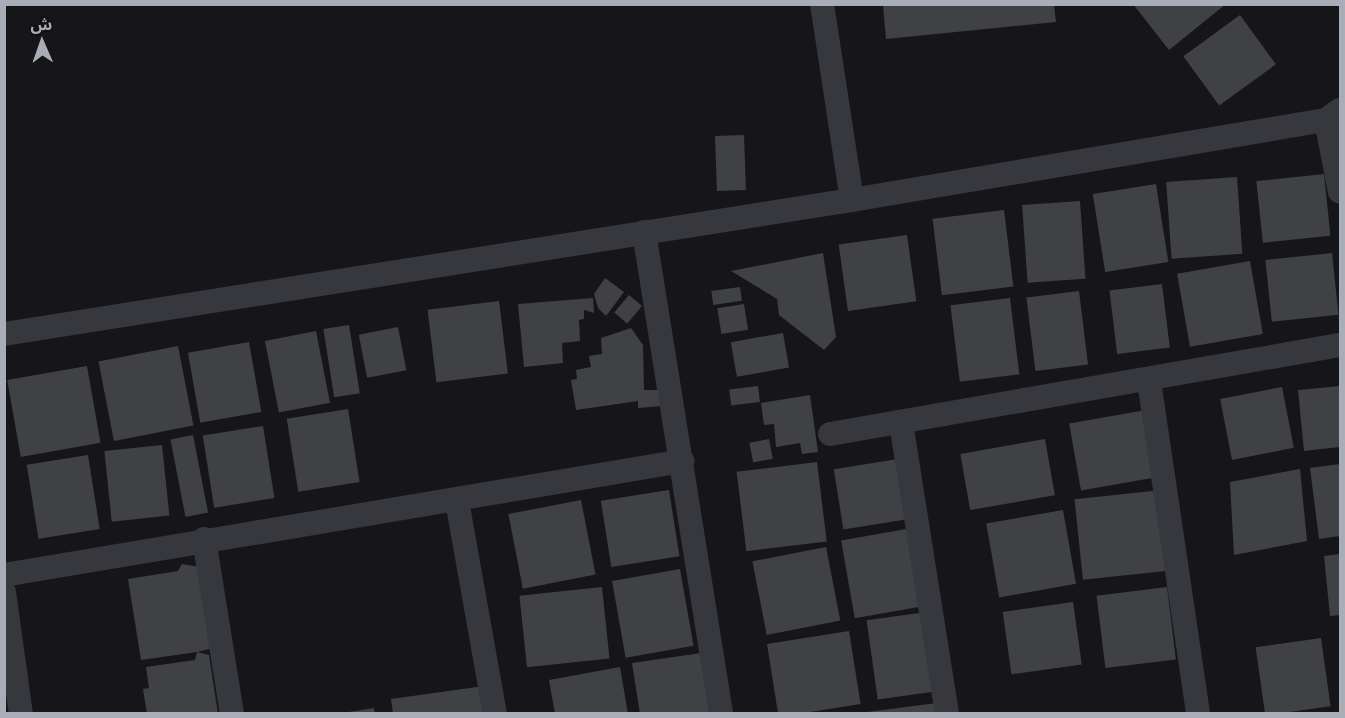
<!DOCTYPE html>
<html>
<head>
<meta charset="utf-8">
<style>
  body { margin:0 }
  #map { position:relative; width:1345px; height:718px; overflow:hidden; background:#161618; font-family:"PT Sans Narrow","Noto Sans Arabic",sans-serif }
  div>[style] { position:absolute }
  .building>* { inset:0; background:#404145; transform-origin:0 0 }
  .street>* { height:24px; margin:-12px; padding:0 12px; transform-origin:12px; border-radius:12px; background:#37383d }
  span { translate:-50% -50%; white-space:nowrap; text-align:center; line-height:1.15; -webkit-text-stroke:4.5px #111113; paint-order:stroke }
  .frame { position:absolute; inset:0; border:6px solid #a8adb8; pointer-events:none }
  .north { position:absolute; left:12px; top:12px; width:60px; height:60px; -webkit-text-stroke:4px #111113; paint-order:stroke; rotate:358deg; font-size:16px; font-weight:700; line-height:24px; text-align:center; color:#a8adb8 }
  .north::after { content:''; display:block; margin:auto; width:21px; height:27px; background:#a8adb8; clip-path:polygon(50% 0,100% 100%,50% 72%,0 100%) }
</style>
</head>
<body>
<div id="map">
  <div class="building">
    <i style="clip-path:polygon(1133px 4px,1226px 4px,1169px 50px)"></i>
    <i style="clip-path:polygon(883px 5px,1054px 5px,1056px 22px,886px 39px)"></i>
    <i style="left:1240px;top:15px;width:61px;height:70px;rotate:54deg"></i>
    <i style="left:744px;top:135px;width:55px;height:29px;rotate:88deg"></i>
    <i style="left:1324px;top:174px;width:62px;height:68px;rotate:84deg"></i>
    <i style="left:1237px;top:177px;width:77px;height:71px;rotate:86deg"></i>
    <i style="left:1156px;top:184px;width:79px;height:64px;rotate:81deg"></i>
    <i style="left:1080px;top:201px;width:78px;height:58px;rotate:86deg"></i>
    <i style="left:1004px;top:210px;width:77px;height:72px;rotate:83deg"></i>
    <i style="left:907px;top:235px;width:67px;height:69px;rotate:82deg"></i>
    <i style="clip-path:polygon(823px 253px,836px 337px,824px 350px,779px 315px,777px 299px,731px 271px)"></i>
    <i style="left:1332px;top:253px;width:62px;height:67px;rotate:84deg"></i>
    <i style="left:1250px;top:261px;width:74px;height:74px;rotate:80deg"></i>
    <i style="clip-path:polygon(605px 278px,624px 292px,606px 316px,598px 308px,594px 294px)"></i>
    <i style="left:1162px;top:284px;width:64px;height:53px;rotate:83deg"></i>
    <i style="left:740px;top:287px;width:14px;height:29px;rotate:82deg"></i>
    <i style="left:1079px;top:291px;width:74px;height:53px;rotate:83deg"></i>
    <i style="left:629px;top:295px;width:17px;height:23px;rotate:40deg"></i>
    <i style="clip-path:polygon(593px 298px,594px 313px,584px 310px,584px 319px,579px 320px,580px 341px,562px 343px,563px 363px,524px 367px,518px 304px)"></i>
    <i style="left:1010px;top:298px;width:77px;height:60px;rotate:83deg"></i>
    <i style="left:499px;top:301px;width:73px;height:72px;rotate:83deg"></i>
    <i style="left:744px;top:304px;width:26px;height:27px;rotate:81deg"></i>
    <i style="left:349px;top:325px;width:69px;height:26px;rotate:81deg"></i>
    <i style="left:398px;top:327px;width:44px;height:40px;rotate:79deg"></i>
    <i style="clip-path:polygon(631px 328px,643px 345px,644px 390px,661px 390px,662px 406px,638px 408px,638px 401px,576px 410px,571px 380px,577px 379px,576px 370px,591px 367px,589px 356px,602px 354px,601px 338px)"></i>
    <i style="left:316px;top:331px;width:73px;height:52px;rotate:79deg"></i>
    <i style="left:783px;top:333px;width:35px;height:53px;rotate:80deg"></i>
    <i style="left:249px;top:342px;width:71px;height:62px;rotate:80deg"></i>
    <i style="left:178px;top:346px;width:81px;height:81px;rotate:79deg"></i>
    <i style="left:87px;top:366px;width:78px;height:81px;rotate:80deg"></i>
    <i style="left:758px;top:386px;width:16px;height:29px;rotate:83deg"></i>
    <i style="clip-path:polygon(1340px 386px,1340px 447px,1304px 451px,1298px 390px)"></i>
    <i style="left:1282px;top:387px;width:62px;height:63px;rotate:79deg"></i>
    <i style="clip-path:polygon(810px 395px,818px 452px,802px 454px,800px 443px,776px 447px,774px 424px,764px 425px,761px 403px)"></i>
    <i style="left:348px;top:409px;width:74px;height:62px;rotate:81deg"></i>
    <i style="left:1146px;top:410px;width:68px;height:78px;rotate:80deg"></i>
    <i style="left:263px;top:426px;width:73px;height:61px;rotate:81deg"></i>
    <i style="left:193px;top:435px;width:79px;height:23px;rotate:79deg"></i>
    <i style="left:769px;top:439px;width:20px;height:20px;rotate:79deg"></i>
    <i style="left:1045px;top:439px;width:57px;height:86px;rotate:80deg"></i>
    <i style="left:162px;top:445px;width:71px;height:58px;rotate:84deg"></i>
    <i style="left:88px;top:455px;width:75px;height:62px;rotate:81deg"></i>
    <i style="left:898px;top:459px;width:61px;height:65px;rotate:81deg"></i>
    <i style="left:817px;top:462px;width:80px;height:81px;rotate:83deg"></i>
    <i style="clip-path:polygon(1340px 464px,1340px 536px,1319px 539px,1310px 468px)"></i>
    <i style="clip-path:polygon(1300px 469px,1307px 541px,1234px 555px,1230px 482px)"></i>
    <i style="left:669px;top:490px;width:67px;height:69px;rotate:81deg"></i>
    <i style="left:1162px;top:490px;width:81px;height:88px;rotate:84deg"></i>
    <i style="left:581px;top:500px;width:76px;height:74px;rotate:79deg"></i>
    <i style="left:1063px;top:510px;width:75px;height:78px;rotate:80deg"></i>
    <i style="left:912px;top:528px;width:79px;height:72px;rotate:80deg"></i>
    <i style="left:826px;top:547px;width:75px;height:75px;rotate:79deg"></i>
    <i style="clip-path:polygon(1340px 554px,1340px 615px,1330px 616px,1324px 556px)"></i>
    <i style="clip-path:polygon(182px 564px,200px 567px,213px 648px,197px 652px,209px 655px,218px 714px,147px 714px,143px 689px,149px 688px,146px 667px,195px 660px,197px 652px,141px 660px,128px 579px,178px 571px)"></i>
    <i style="left:680px;top:569px;width:78px;height:69px;rotate:80deg"></i>
    <i style="left:602px;top:587px;width:72px;height:83px;rotate:84deg"></i>
    <i style="left:1167px;top:587px;width:73px;height:71px;rotate:83deg"></i>
    <i style="left:1073px;top:602px;width:63px;height:71px;rotate:82deg"></i>
    <i style="left:926px;top:612px;width:80px;height:60px;rotate:82deg"></i>
    <i style="left:849px;top:631px;width:74px;height:83px;rotate:81deg"></i>
    <i style="left:1321px;top:638px;width:69px;height:66px;rotate:82deg"></i>
    <i style="clip-path:polygon(701px 653px,711px 714px,640px 714px,632px 663px)"></i>
    <i style="clip-path:polygon(620px 667px,628px 714px,555px 714px,549px 680px)"></i>
    <i style="clip-path:polygon(484px 686px,488px 714px,393px 714px,391px 699px)"></i>
    <i style="clip-path:polygon(937px 703px,938px 714px,867px 714px,867px 712px)"></i>
    <i style="clip-path:polygon(374px 708px,375px 714px,349px 714px,349px 712px)"></i>
  </div>
  <div class="street">
    <i style="left:822px;top:4px;width:198px;rotate:81.3deg"></i>
    <i style="left:1326px;top:120px;width:73px;rotate:79deg"></i>
    <i style="left:644px;top:232px;width:488px;rotate:80.9deg"></i>
    <i style="left:4px;top:334px;width:859px;rotate:-8.98deg"></i>
    <i style="left:852px;top:200px;width:481px;rotate:-9.6deg"></i>
    <i style="left:1326px;top:120px;width:17px;rotate:-36deg"></i>
    <i style="left:1149px;top:381px;width:337px;rotate:81.6deg"></i>
    <i style="left:901px;top:423px;width:295px;rotate:81deg"></i>
    <i style="left:830px;top:434px;width:518px;rotate:-9.9deg"></i>
    <i style="left:457px;top:501px;width:216px;rotate:79.9deg"></i>
    <i style="left:204px;top:539px;width:177px;rotate:80.9deg"></i>
    <i style="left:4px;top:575px;width:688px;rotate:-9.54deg"></i>
    <i style="left:4px;top:592px;width:123px;rotate:82.1deg"></i>
  </div>
  <div class="frame"></div>
  <div class="north">ش</div>
</div>
</body>
</html>
